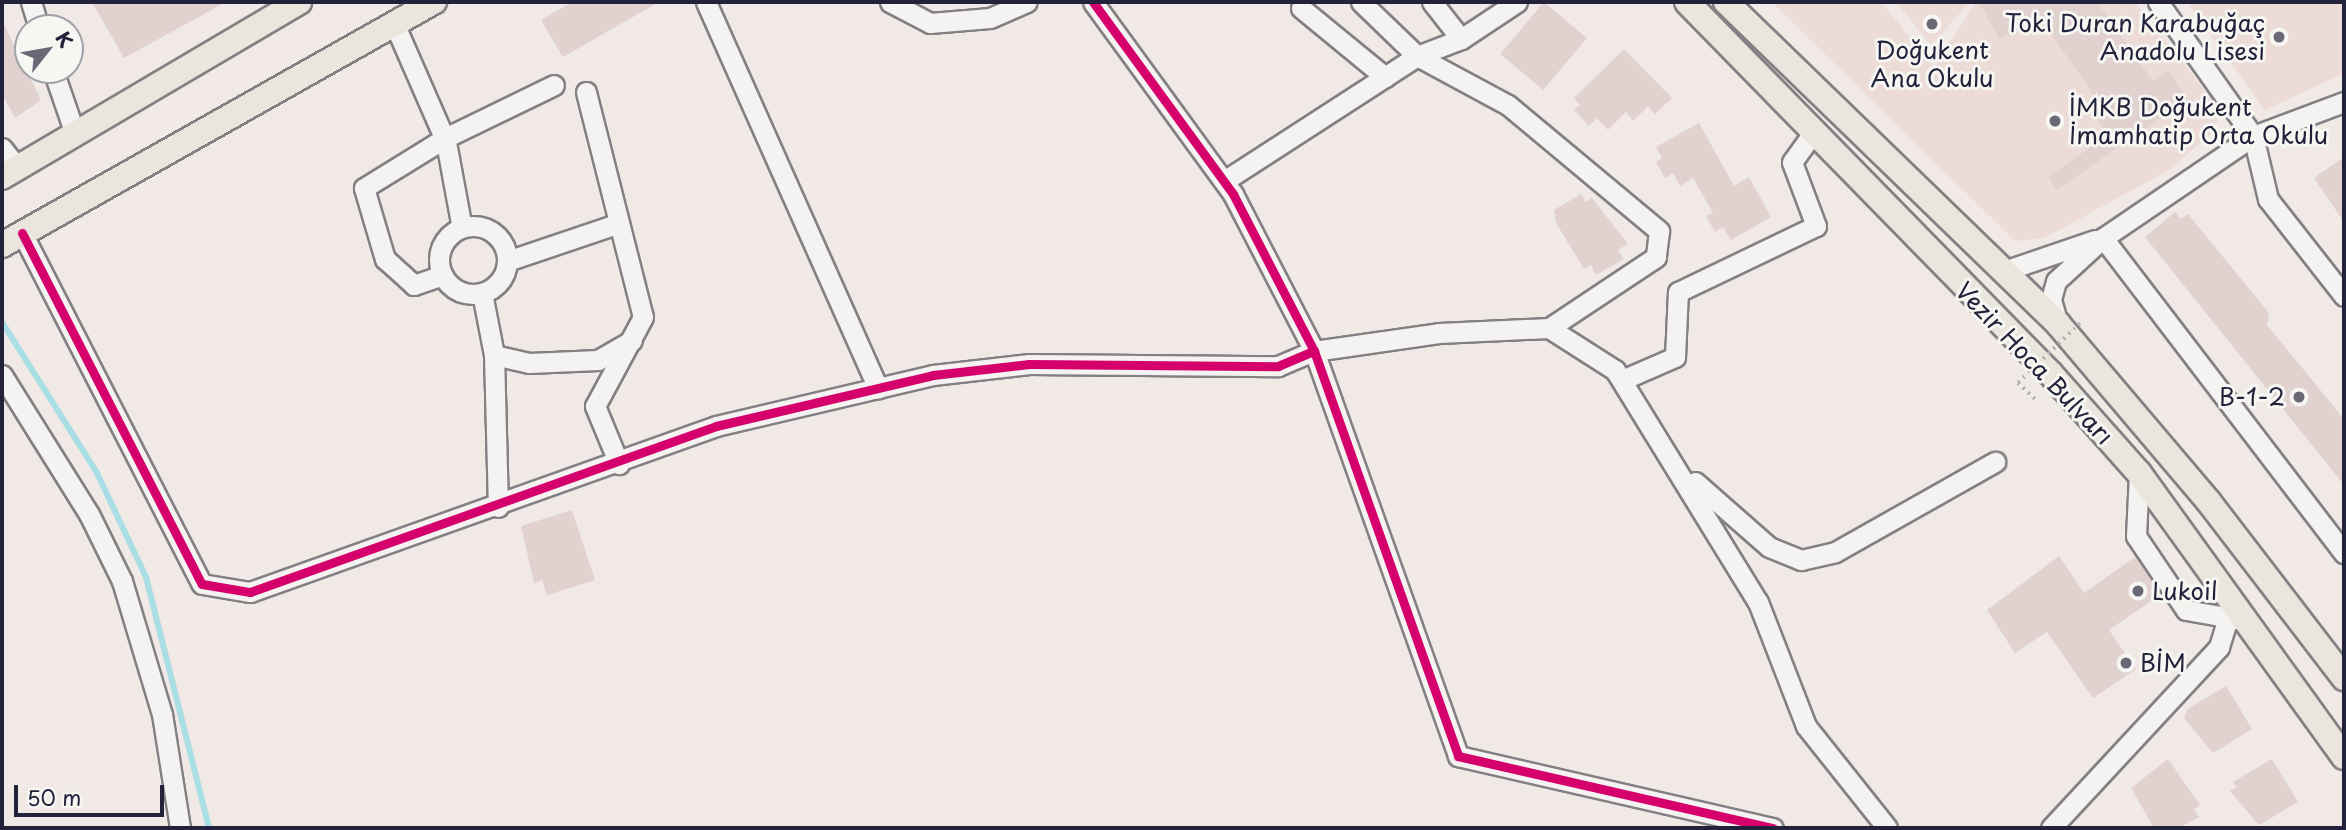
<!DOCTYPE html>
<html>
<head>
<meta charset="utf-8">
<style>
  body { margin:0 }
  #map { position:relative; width:2346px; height:830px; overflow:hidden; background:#f0e9e6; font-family:"Playpen Sans",sans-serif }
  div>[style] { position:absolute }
  .built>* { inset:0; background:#ecdbd7 }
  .stream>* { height:6px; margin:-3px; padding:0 3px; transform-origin:3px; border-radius:3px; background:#a8dee4 }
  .building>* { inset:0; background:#e1d2cf; transform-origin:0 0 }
  .path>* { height:3.5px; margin-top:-1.75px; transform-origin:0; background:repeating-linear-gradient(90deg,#afaeb0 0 2px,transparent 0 7px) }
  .roads { filter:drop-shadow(2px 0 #838084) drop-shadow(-2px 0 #838084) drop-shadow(0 2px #838084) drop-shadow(0 -2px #838084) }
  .minor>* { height:19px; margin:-9.5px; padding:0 9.5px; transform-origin:9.5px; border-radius:9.5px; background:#f4f3f1 }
  .minor>.ring { margin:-9.5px; padding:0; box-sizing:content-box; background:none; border:19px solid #f4f3f1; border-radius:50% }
  .major>* { height:24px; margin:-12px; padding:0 12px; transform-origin:12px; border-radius:12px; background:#ebe6dd }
  .path-bridge>* { height:3.5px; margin-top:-1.75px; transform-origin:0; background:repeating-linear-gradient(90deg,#afaeb0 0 2px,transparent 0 7px) }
  .cycleway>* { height:9px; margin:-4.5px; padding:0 4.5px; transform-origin:4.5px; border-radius:4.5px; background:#d6006c }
  .dots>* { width:19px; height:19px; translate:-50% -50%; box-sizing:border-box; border:4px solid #f6f6f2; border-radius:50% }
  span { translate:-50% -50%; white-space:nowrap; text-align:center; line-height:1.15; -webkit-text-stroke:6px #f6f6f2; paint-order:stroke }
  .poi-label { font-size:24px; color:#22223b }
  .right { translate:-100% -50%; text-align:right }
  .left { translate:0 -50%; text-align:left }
  .street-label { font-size:24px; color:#22223b }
  .frame { position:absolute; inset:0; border:4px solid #22223b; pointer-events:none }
  .north { position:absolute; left:14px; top:14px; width:70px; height:70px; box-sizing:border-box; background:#f6f6f2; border:2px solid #a1a1a9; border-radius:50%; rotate:59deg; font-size:19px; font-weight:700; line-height:28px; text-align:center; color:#22223b }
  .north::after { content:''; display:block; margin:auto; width:24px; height:32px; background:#6a6877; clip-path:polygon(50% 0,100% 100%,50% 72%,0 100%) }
  .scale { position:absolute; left:14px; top:785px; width:150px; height:32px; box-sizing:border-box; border:4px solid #22223b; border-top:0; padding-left:9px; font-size:21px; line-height:24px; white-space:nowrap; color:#22223b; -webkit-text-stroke:5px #f6f6f2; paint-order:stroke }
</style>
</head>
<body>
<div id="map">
  <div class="built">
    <i style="clip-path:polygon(1772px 2px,1881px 2px,1934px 67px,1976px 2px,2135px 2px,2221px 111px,2213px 132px,2169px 170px,2044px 238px,2015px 241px)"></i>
    <i style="clip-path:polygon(1896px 2px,1970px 2px,1931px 45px)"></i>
    <i style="clip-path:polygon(2187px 2px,2344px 2px,2344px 73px,2265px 110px)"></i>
  </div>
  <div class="stream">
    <i style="left:2px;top:322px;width:178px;rotate:57.8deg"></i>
    <i style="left:97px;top:473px;width:115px;rotate:64.8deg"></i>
    <i style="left:146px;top:577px;width:259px;rotate:75.9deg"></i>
  </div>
  <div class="building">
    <i style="clip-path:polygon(92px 2px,226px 2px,124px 58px)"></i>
    <i style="clip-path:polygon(572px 2px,659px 2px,563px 57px,541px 20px)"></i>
    <i style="left:1544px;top:2px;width:56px;height:68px;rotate:40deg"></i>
    <i style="clip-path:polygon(1979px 2px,2097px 2px,2153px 81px,2168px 70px,2188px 99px,2057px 190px,2048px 177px,2108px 135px,2095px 116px,2104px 109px,2041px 20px,1999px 39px)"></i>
    <i style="clip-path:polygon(2px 20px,41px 100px,15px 118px,2px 94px)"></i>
    <i style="clip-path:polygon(1624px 49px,1672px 98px,1655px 114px,1648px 106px,1633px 121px,1626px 112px,1608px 130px,1597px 118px,1589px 126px,1574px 110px,1580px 105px,1574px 98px)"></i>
    <i style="clip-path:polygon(1699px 123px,1734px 186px,1749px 177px,1771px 217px,1731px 240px,1723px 227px,1715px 232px,1706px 216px,1713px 213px,1693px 178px,1680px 186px,1673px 173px,1665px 178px,1656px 162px,1662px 158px,1656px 147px)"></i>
    <i style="clip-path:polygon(2344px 157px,2344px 222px,2314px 178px)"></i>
    <i style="clip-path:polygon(1581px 194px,1586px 202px,1592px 198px,1628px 244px,1618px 250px,1624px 259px,1596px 275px,1591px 265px,1584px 269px,1556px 223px,1554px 210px)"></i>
    <i style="clip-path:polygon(2175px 212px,2181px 219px,2188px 214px,2269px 313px,2267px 325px,2344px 419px,2344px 485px,2145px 237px)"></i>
    <i style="clip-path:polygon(572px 510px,595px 580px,547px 595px,542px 580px,534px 583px,521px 526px)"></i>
    <i style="clip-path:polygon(2059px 556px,2084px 593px,2135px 557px,2161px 594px,2109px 630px,2136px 669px,2093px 698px,2047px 632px,2015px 653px,1987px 610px)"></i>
    <i style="clip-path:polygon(2226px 686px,2252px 729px,2213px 753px,2184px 718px,2188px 709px)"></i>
    <i style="clip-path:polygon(2168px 759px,2200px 805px,2194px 809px,2199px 817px,2179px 828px,2154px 828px,2131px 788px)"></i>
    <i style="clip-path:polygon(2272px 759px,2298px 802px,2259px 825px,2230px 791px,2237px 787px,2233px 782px)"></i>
  </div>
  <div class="path">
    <i style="left:2018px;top:383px;width:25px;rotate:43deg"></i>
  </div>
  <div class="roads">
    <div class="minor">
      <i style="left:31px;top:2px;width:27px;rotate:73deg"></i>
      <i style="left:706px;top:2px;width:423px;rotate:66deg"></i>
      <i style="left:890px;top:2px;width:45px;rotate:27.7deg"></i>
      <i style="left:930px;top:23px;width:60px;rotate:-4.8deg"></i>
      <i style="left:990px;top:18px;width:40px;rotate:-23.4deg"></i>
      <i style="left:1093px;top:2px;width:238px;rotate:53.9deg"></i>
      <i style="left:1233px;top:194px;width:177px;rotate:62.7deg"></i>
      <i style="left:1314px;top:351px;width:430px;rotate:70.4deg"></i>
      <i style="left:1458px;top:756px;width:323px;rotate:12.9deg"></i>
      <i style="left:1361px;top:2px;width:78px;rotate:44deg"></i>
      <i style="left:1417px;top:56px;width:103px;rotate:28.3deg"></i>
      <i style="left:1508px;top:105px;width:197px;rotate:39.8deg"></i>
      <i style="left:1659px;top:231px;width:26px;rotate:97deg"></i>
      <i style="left:1656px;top:257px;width:128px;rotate:146.4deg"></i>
      <i style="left:1432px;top:2px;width:47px;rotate:51.9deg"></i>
      <i style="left:2158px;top:2px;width:164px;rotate:54.7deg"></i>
      <i style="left:2253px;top:136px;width:65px;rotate:76.6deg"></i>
      <i style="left:2268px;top:199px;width:123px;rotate:51.9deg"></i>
      <i style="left:1301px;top:8px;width:109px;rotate:39.4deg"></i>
      <i style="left:394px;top:23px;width:130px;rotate:66.4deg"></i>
      <i style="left:446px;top:142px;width:87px;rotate:79.5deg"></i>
      <i style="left:53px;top:70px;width:65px;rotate:71deg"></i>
      <i style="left:586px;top:92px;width:232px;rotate:75.8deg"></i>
      <i style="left:643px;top:317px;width:101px;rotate:118.3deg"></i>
      <i style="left:595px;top:406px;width:63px;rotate:67.5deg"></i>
      <i style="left:2px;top:148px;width:24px;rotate:52deg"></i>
      <i style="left:1224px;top:181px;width:230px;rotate:-32.9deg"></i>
      <i style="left:1417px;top:56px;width:47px;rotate:-21.1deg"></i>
      <i style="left:1461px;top:39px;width:67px;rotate:-33.5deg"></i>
      <i class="ring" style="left:439px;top:226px;width:49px;height:49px"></i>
      <i style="left:22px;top:233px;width:394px;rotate:62.9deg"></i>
      <i style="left:202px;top:584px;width:49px;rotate:9.5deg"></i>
      <i style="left:250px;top:592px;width:495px;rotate:-19.6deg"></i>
      <i style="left:716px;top:426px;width:223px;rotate:-13.2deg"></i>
      <i style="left:933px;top:375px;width:97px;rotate:-6.5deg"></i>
      <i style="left:1029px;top:364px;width:249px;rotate:0.5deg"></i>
      <i style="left:1278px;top:366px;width:39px;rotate:-23deg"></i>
      <i style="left:1314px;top:351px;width:126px;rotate:-8.2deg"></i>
      <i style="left:1439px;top:333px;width:110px;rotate:-2.6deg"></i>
      <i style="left:1549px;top:328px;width:78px;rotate:32.5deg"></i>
      <i style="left:1615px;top:370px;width:273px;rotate:58.4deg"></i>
      <i style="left:1758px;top:602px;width:133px;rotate:68.8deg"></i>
      <i style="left:1806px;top:726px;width:130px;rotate:51.5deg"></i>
      <i style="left:2103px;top:238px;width:397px;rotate:52.6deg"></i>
      <i style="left:507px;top:261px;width:118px;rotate:-18.7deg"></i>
      <i style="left:2004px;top:271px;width:96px;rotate:-18.8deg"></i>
      <i style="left:443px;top:275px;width:31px;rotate:161deg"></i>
      <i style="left:414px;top:285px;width:39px;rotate:-138deg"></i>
      <i style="left:385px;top:259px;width:74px;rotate:-106.5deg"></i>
      <i style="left:364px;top:188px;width:95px;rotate:-31.7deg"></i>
      <i style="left:445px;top:138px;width:121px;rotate:-25.9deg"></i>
      <i style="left:482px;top:293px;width:63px;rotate:79deg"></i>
      <i style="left:494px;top:355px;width:152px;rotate:88.5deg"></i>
      <i style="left:2058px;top:324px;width:26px;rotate:-106deg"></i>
      <i style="left:2051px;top:299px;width:19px;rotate:-74deg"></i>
      <i style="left:2056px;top:281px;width:64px;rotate:-42.5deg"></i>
      <i style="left:2103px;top:238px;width:181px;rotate:-34.2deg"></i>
      <i style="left:2253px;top:136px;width:97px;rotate:-20.5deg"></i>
      <i style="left:494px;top:355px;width:36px;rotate:13deg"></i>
      <i style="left:529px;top:363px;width:69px;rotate:-2.5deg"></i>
      <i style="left:598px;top:360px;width:39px;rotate:-30deg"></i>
      <i style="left:2px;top:375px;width:164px;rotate:58deg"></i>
      <i style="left:89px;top:514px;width:75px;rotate:63.8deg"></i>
      <i style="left:122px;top:581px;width:139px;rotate:73.3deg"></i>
      <i style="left:162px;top:714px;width:115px;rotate:81deg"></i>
      <i style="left:1622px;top:380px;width:58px;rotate:-23.5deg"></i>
      <i style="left:1675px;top:357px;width:65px;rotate:-87.4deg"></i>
      <i style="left:1678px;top:292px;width:153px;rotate:-25.6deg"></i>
      <i style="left:1816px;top:226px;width:68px;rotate:-110.6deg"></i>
      <i style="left:1792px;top:162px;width:36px;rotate:-54deg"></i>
      <i style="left:2139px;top:473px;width:63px;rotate:92.7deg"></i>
      <i style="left:2136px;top:536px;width:89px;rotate:56deg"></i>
      <i style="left:2186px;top:610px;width:53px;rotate:9.8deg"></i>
      <i style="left:1695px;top:482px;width:98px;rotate:41.3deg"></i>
      <i style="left:1769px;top:547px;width:35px;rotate:22deg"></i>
      <i style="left:1801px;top:560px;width:35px;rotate:-13deg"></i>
      <i style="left:1835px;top:552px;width:184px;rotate:-29.4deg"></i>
      <i style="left:2051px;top:828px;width:247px;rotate:-47.1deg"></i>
      <i style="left:2219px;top:647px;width:31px;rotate:-73deg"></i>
    </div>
    <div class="major">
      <i style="left:1687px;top:2px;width:520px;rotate:45.62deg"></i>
      <i style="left:2051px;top:374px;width:132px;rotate:48.4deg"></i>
      <i style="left:2139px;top:473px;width:350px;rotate:54.2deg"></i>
      <i style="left:1726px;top:2px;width:463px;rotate:44.1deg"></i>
      <i style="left:2058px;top:324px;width:233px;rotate:49.7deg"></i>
      <i style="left:2209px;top:502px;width:222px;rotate:52.5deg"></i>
      <i style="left:2px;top:177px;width:345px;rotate:-30.5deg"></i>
      <i style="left:2px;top:245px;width:496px;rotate:-29.4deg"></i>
    </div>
  </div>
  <div class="path-bridge">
    <i style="left:2018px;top:383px;width:86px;rotate:-44.1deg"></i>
  </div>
  <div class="cycleway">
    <i style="left:1093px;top:2px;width:238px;rotate:53.9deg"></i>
    <i style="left:1233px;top:194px;width:177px;rotate:62.7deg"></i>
    <i style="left:1314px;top:351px;width:430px;rotate:70.4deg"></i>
    <i style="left:1458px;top:756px;width:323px;rotate:12.9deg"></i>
    <i style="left:22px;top:233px;width:394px;rotate:62.9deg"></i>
    <i style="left:202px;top:584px;width:49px;rotate:9.5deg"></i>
    <i style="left:250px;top:592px;width:495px;rotate:-19.6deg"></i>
    <i style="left:716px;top:426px;width:223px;rotate:-13.2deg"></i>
    <i style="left:933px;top:375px;width:97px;rotate:-6.5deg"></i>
    <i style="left:1029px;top:364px;width:249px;rotate:0.5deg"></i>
    <i style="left:1278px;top:366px;width:39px;rotate:-23deg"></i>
  </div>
  <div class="dots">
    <i style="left:1932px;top:24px;background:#6a6877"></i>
    <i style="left:2279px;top:37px;background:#6a6877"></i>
    <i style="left:2055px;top:121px;background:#6a6877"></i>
    <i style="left:2299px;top:397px;background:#6a6877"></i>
    <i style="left:2138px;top:591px;background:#6a6877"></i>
    <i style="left:2126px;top:663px;background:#6a6877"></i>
  </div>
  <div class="poi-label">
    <span class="right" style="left:2265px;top:37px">Toki Duran Karabuğaç<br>Anadolu Lisesi</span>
    <span style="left:1932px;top:64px">Doğukent<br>Ana Okulu</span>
    <span class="left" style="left:2069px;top:121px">İMKB Doğukent<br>İmamhatip Orta Okulu</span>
    <span class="right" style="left:2285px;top:397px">B-1-2</span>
    <span class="left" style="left:2152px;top:591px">Lukoil</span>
    <span class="left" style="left:2140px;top:663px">BİM</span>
  </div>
  <div class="street-label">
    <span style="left:2035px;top:363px;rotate:46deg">Vezir Hoca Bulvarı</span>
  </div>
  <div class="frame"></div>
  <div class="north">K</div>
  <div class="scale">50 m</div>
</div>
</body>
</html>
